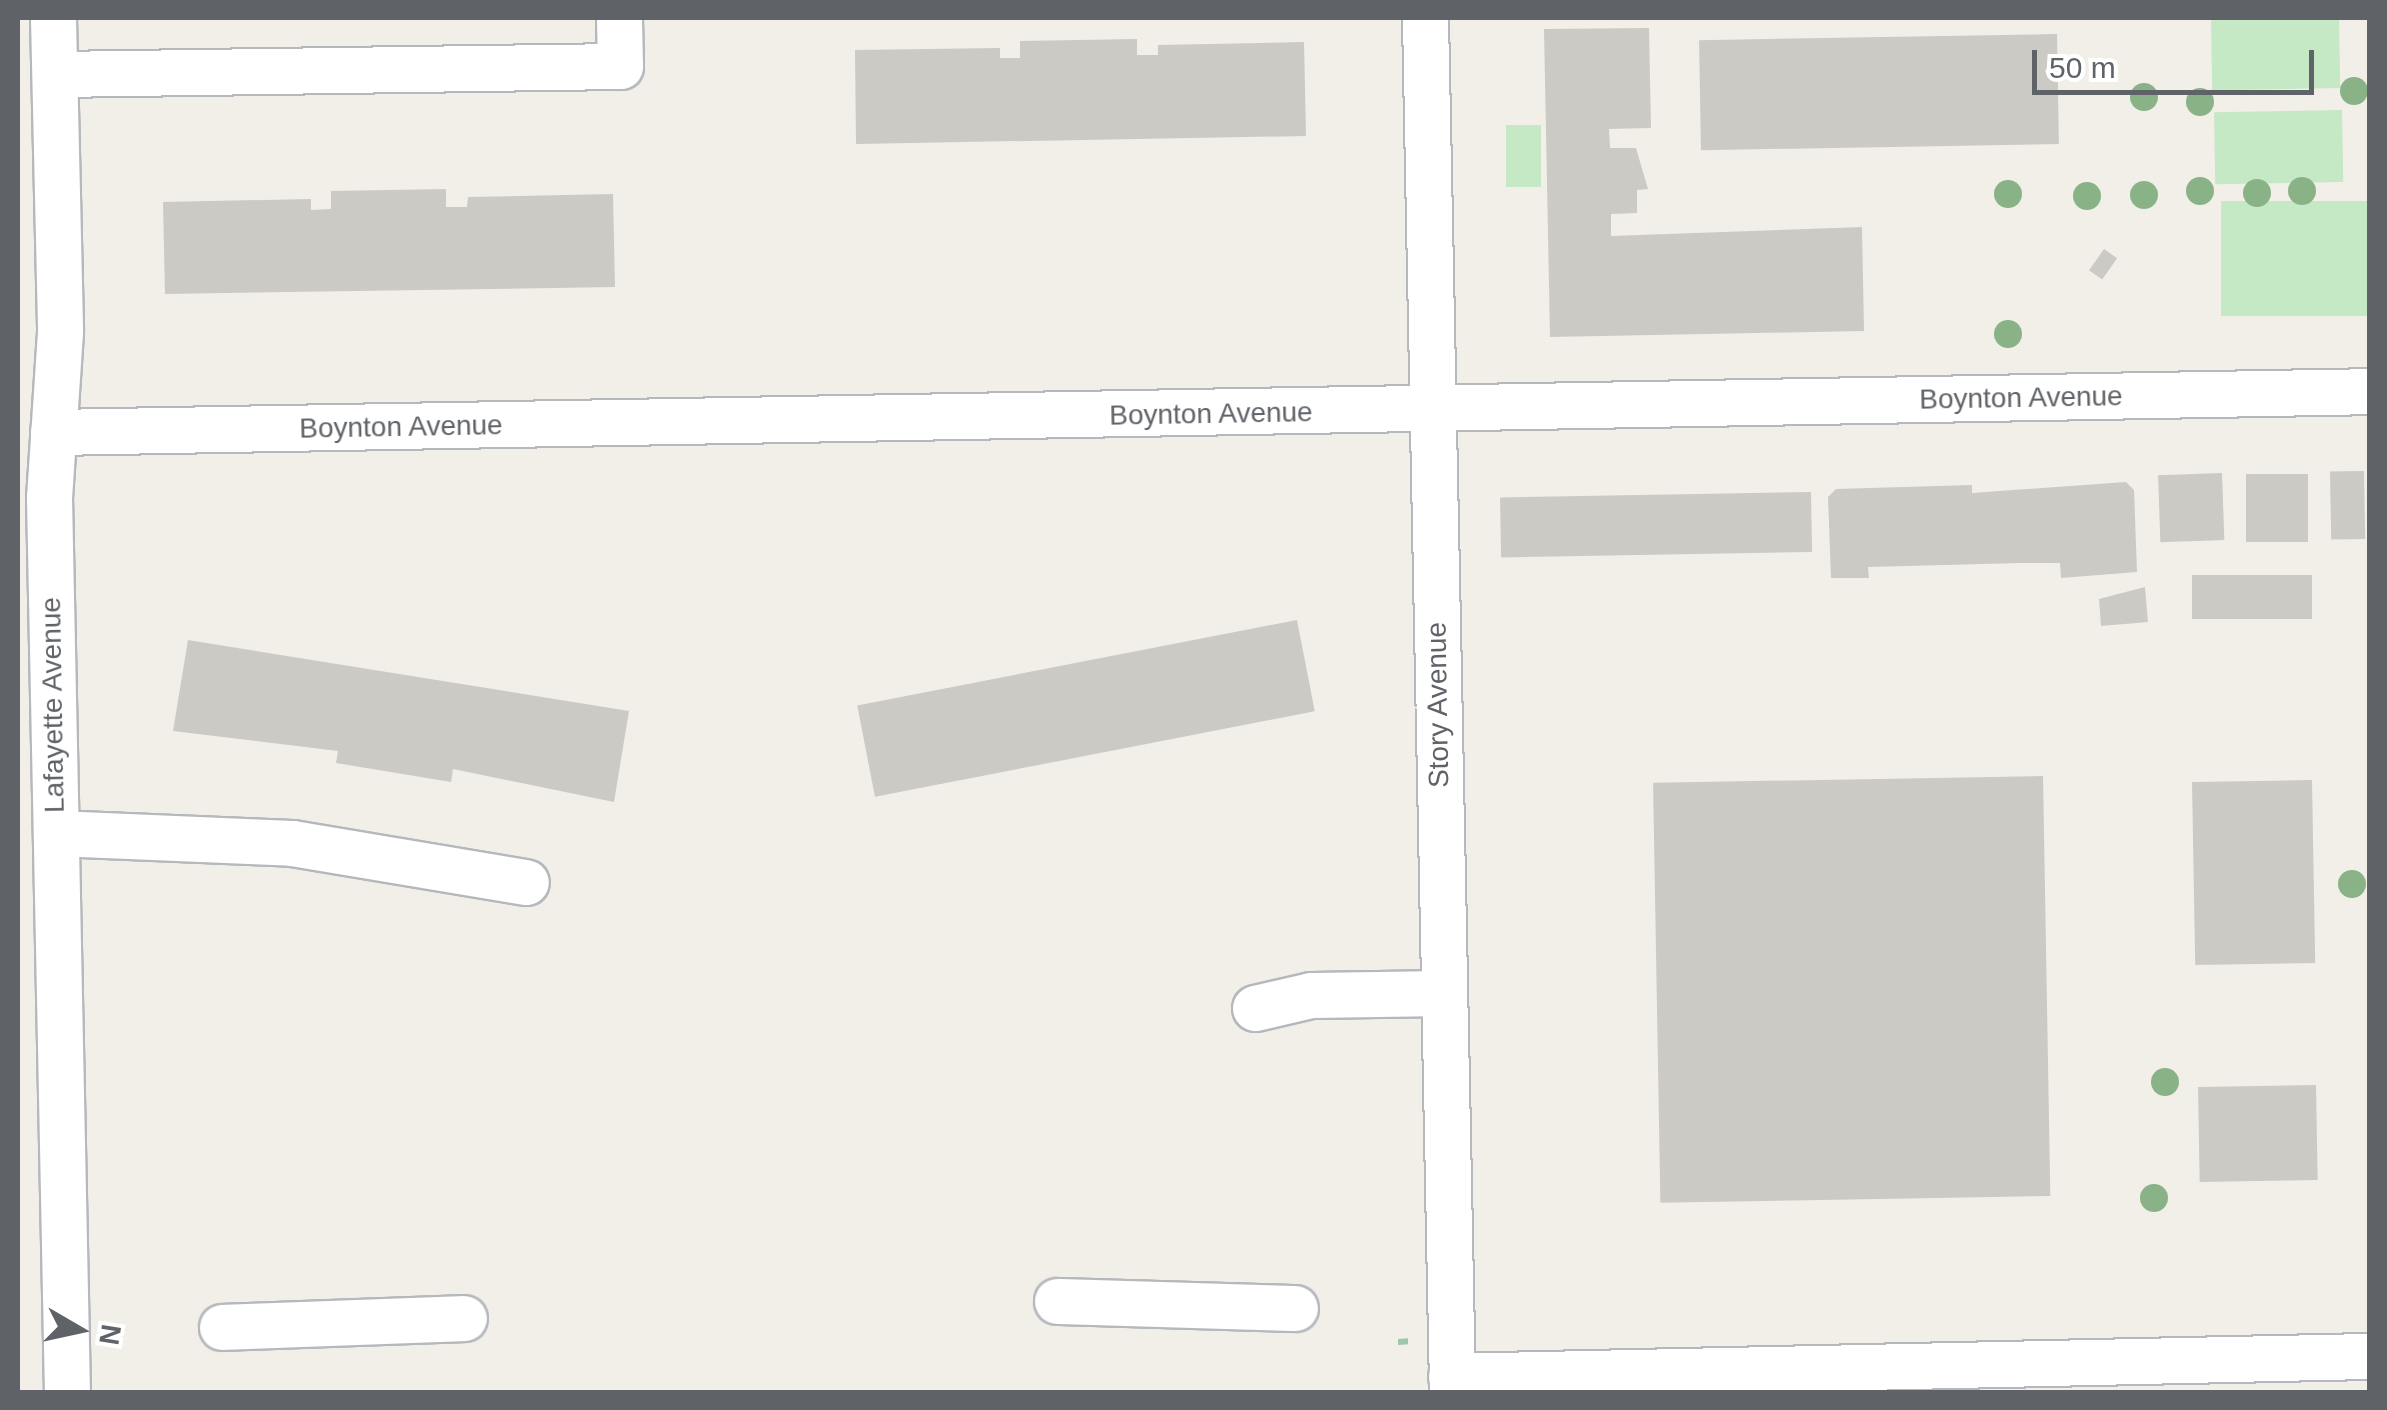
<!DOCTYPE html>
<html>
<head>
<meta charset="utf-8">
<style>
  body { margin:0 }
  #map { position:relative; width:2387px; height:1410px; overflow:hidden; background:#f1efe8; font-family:Arial,sans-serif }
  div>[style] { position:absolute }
  .green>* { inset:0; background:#c5e8c5; transform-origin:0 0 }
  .building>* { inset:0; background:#cccac5; transform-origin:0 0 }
  .path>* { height:6px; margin-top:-3px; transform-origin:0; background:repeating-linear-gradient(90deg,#9cc7a9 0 10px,transparent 0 15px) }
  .roads { filter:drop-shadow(2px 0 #b5b8bc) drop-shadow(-2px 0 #b5b8bc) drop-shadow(0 2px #b5b8bc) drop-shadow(0 -2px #b5b8bc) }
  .minor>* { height:45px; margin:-22.5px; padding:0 22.5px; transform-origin:22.5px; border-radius:22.5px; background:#fff }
  .trees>* { width:28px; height:28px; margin:-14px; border-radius:50%; background:#89b387 }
  span { translate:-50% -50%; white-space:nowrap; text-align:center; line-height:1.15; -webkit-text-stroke:9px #fff; paint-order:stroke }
  .street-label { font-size:28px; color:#5f6368 }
  .frame { position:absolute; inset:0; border:20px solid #5f6368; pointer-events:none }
  .north { position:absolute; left:30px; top:1280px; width:100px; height:100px; -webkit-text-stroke:8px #fff; paint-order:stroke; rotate:99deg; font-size:28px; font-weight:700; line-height:40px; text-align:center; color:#5f6368 }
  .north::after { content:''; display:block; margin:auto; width:35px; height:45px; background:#5f6368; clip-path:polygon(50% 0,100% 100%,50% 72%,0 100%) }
  .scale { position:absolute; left:2032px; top:50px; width:282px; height:45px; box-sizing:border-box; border:5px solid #5f6368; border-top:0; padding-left:12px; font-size:30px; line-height:35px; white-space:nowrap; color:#5f6368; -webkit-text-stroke:8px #fff; paint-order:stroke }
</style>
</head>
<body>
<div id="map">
  <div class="green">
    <i style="left:2339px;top:18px;width:70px;height:128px;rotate:89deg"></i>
    <i style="left:2342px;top:110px;width:72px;height:128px;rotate:89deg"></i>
    <i style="left:1506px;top:125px;width:35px;height:62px"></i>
    <i style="left:2369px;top:201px;width:115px;height:148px;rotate:90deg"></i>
  </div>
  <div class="building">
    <i style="clip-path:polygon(1649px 28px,1651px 128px,1609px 129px,1610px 148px,1636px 148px,1648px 189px,1637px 190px,1637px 213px,1611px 214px,1611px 236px,1862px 227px,1864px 331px,1550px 337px,1544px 29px)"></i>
    <i style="left:2057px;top:34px;width:110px;height:358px;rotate:89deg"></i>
    <i style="clip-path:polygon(1137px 39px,1137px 55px,1158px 55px,1158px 45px,1304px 42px,1306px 136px,856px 144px,855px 50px,1000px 48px,1000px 58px,1020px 58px,1020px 41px)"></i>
    <i style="clip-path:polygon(446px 189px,446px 207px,467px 207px,468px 197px,613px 194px,615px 287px,165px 294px,163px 202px,311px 199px,311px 210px,331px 209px,331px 191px)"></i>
    <i style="left:2104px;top:249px;width:16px;height:26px;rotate:35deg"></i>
    <i style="left:2364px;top:471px;width:68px;height:34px;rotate:89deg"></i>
    <i style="left:2222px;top:473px;width:67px;height:64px;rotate:88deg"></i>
    <i style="left:2246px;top:474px;width:62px;height:68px"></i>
    <i style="clip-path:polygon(2126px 482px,2134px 490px,2137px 572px,2061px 578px,2060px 563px,2021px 563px,1868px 567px,1869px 578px,1831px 578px,1828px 497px,1836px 489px,1972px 485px,1972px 493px)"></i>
    <i style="left:1811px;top:492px;width:60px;height:311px;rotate:89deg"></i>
    <i style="left:2312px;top:575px;width:44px;height:120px;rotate:90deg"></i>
    <i style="clip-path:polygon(2145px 587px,2148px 622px,2101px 626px,2099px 599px)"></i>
    <i style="left:1297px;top:620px;width:93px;height:448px;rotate:79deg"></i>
    <i style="clip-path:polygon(188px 640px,629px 711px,614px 802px,453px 769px,451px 782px,336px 763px,338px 751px,173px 731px)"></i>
    <i style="left:2043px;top:776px;width:420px;height:390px;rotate:89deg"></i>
    <i style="left:2312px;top:780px;width:183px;height:120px;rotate:89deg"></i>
    <i style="left:2316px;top:1085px;width:95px;height:118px;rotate:89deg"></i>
  </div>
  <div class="path">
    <i style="left:1398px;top:1342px;width:14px;rotate:-4deg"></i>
  </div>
  <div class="roads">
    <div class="minor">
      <i style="left:53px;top:18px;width:314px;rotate:88.7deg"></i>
      <i style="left:60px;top:332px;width:165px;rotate:93.8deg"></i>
      <i style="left:49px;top:497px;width:895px;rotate:88.85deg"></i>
      <i style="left:1425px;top:18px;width:1374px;rotate:88.87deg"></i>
      <i style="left:55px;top:74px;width:565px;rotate:-0.81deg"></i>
      <i style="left:620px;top:66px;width:48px;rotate:-91.2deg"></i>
      <i style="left:53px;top:432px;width:2317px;rotate:-1.01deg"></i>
      <i style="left:56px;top:833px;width:236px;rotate:2.4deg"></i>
      <i style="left:292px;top:843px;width:237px;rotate:9.5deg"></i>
      <i style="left:1255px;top:1008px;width:57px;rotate:-13.1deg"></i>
      <i style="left:1311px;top:995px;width:133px;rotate:-0.9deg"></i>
      <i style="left:1057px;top:1301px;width:238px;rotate:1.7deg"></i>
      <i style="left:222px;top:1327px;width:242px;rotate:-2.1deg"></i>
      <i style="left:1451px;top:1376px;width:919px;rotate:-1.25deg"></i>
    </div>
  </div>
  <div class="trees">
    <i style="left:2354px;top:91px"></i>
    <i style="left:2144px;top:97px"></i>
    <i style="left:2200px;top:102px"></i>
    <i style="left:2200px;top:191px"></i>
    <i style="left:2302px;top:191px"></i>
    <i style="left:2257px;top:193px"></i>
    <i style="left:2008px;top:194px"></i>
    <i style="left:2144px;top:195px"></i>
    <i style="left:2087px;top:196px"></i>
    <i style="left:2008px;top:334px"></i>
    <i style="left:2352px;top:884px"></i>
    <i style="left:2165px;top:1082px"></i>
    <i style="left:2154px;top:1198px"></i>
  </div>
  <div class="street-label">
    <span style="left:2021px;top:398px;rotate:-1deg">Boynton Avenue</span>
    <span style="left:1211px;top:414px;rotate:-1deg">Boynton Avenue</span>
    <span style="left:401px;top:427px;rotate:-1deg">Boynton Avenue</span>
    <span style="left:53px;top:705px;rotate:-91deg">Lafayette Avenue</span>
    <span style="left:1438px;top:705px;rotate:-91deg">Story Avenue</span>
  </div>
  <div class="frame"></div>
  <div class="north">N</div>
  <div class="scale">50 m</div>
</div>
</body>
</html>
